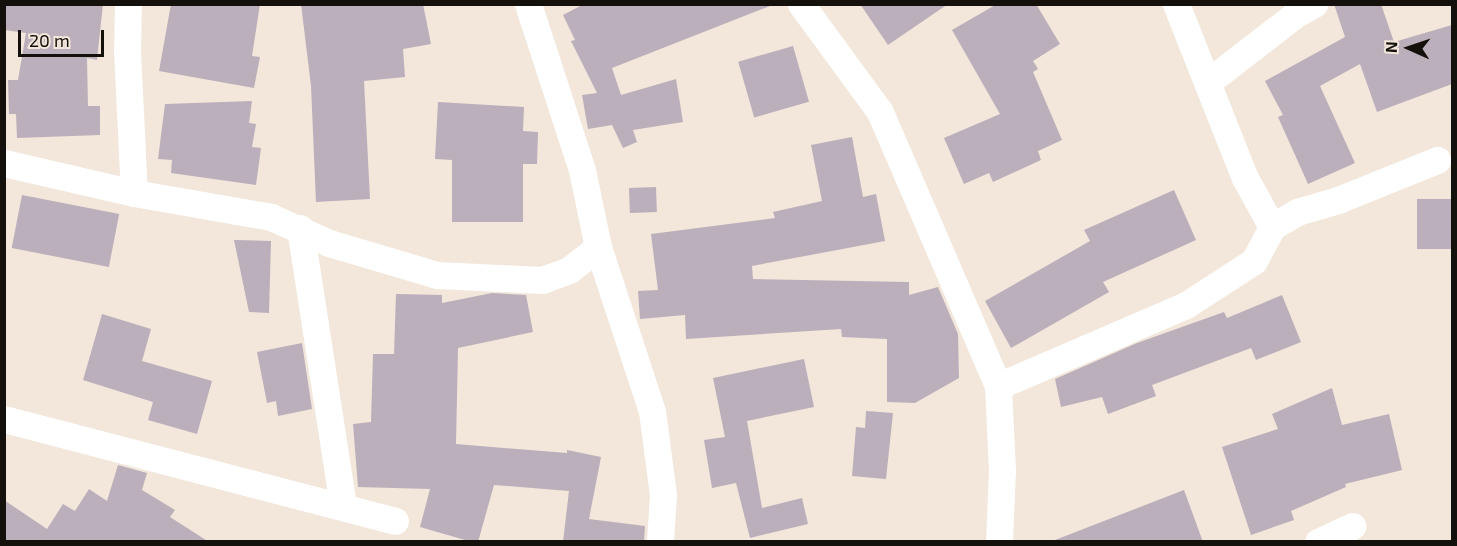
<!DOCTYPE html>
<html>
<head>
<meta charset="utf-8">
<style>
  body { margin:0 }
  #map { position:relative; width:1457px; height:546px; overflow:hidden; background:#f2e7da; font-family:"Exo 2",sans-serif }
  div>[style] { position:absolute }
  .building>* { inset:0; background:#bbafbb; transform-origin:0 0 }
  .street>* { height:27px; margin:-13.5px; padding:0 13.5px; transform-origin:13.5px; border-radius:13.5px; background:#fff }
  span { translate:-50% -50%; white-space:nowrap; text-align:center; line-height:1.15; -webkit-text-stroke:4.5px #f2e7da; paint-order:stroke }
  .frame { position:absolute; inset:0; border:6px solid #14110c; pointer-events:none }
  .north { position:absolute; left:1379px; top:18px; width:60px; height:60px; -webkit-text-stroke:4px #f2e7da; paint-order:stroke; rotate:273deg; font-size:16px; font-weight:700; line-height:24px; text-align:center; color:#14110c }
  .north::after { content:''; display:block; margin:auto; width:21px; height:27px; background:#14110c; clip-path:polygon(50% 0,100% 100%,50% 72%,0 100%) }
  .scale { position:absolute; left:18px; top:30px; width:86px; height:27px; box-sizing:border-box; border:3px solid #14110c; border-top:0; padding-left:8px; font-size:18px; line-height:21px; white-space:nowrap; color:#14110c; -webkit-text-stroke:4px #f2e7da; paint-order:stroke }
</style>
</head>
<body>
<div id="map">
  <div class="building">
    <i style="clip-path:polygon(4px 4px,103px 4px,97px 60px,87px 58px,88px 106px,100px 106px,100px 135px,17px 138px,16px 114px,9px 114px,8px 80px,18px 80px,26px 33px,4px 30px)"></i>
    <i style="clip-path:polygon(171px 4px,260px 4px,252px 56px,260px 57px,254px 88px,159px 71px)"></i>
    <i style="clip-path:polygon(301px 4px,423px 4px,431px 44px,403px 49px,405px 77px,364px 81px,370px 199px,316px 202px,311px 86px)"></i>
    <i style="clip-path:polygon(584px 4px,769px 4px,770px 6px,612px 68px,621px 95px,676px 79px,683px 122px,633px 130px,637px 142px,623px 148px,612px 125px,588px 129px,582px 95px,597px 93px,571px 41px,575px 40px,563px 15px)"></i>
    <i style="clip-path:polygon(860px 4px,948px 4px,888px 45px)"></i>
    <i style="clip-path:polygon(997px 4px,1036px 4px,1060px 44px,1033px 61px,1038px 69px,1033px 72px,1062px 140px,1038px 151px,1041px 160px,993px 182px,989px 173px,964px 184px,944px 138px,1000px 114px,952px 30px)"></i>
    <i style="clip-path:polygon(1334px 4px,1381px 4px,1394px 42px,1452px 25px,1452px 84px,1377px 112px,1360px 64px,1320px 86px,1355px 163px,1308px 184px,1278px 117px,1283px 115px,1265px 81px,1345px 37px)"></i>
    <i style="left:793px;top:46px;width:58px;height:57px;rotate:74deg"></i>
    <i style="clip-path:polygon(252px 101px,249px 123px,256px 124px,252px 147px,261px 148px,256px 185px,171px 173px,172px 160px,158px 159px,165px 104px)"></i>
    <i style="clip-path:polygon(438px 102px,524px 107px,523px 131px,538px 132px,537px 164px,523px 164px,523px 222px,452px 222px,452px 160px,435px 159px)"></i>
    <i style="clip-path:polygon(852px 137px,863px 197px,876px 194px,885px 241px,752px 266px,753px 279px,909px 282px,909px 295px,938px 287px,958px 334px,959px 378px,915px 403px,887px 402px,887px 339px,842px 337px,841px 329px,686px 339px,685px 315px,640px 319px,638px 291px,658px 290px,651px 234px,775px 218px,773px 212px,822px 201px,811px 145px)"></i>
    <i style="left:656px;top:187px;width:25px;height:27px;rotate:88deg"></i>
    <i style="clip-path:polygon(1174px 190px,1196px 240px,1103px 282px,1109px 292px,1011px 348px,985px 301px,1090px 241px,1084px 230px)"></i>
    <i style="left:22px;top:195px;width:99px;height:54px;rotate:11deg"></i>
    <i style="left:1452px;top:199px;width:50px;height:35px;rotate:90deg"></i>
    <i style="clip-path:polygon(234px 240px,271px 241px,269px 313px,249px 312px)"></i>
    <i style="clip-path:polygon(492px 293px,526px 295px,533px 332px,458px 348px,456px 444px,567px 453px,567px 450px,601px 457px,589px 519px,645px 526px,644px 542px,563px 542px,569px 491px,494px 485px,478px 542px,472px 542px,420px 527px,430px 489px,358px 487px,353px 424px,371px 422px,373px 354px,394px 354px,396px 294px,442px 295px,442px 303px)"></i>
    <i style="clip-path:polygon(1282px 295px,1301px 342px,1256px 360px,1251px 348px,1152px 385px,1156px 396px,1108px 414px,1102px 397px,1061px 407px,1055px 379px,1137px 343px,1224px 312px,1227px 318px)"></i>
    <i style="clip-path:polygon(102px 314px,151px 329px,142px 361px,212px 381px,197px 434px,148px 420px,153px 402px,83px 380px)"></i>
    <i style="clip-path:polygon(302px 343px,312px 409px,278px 416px,276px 401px,267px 403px,257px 352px)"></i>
    <i style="clip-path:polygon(804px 359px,814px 407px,747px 421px,762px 508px,802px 498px,808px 524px,750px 538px,736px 483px,712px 488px,704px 440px,725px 437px,713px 378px)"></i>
    <i style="clip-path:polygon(1332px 388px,1342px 425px,1389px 414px,1402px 470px,1345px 484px,1346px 487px,1291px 511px,1294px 520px,1251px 535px,1222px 447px,1278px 429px,1272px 414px)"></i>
    <i style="clip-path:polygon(866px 411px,893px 413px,886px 479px,852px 476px,856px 427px,865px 428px)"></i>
    <i style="clip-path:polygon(118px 465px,147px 473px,142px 490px,175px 510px,170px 517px,209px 542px,4px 542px,4px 500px,47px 529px,63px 504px,75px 511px,89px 489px,107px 501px)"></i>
    <i style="clip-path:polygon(1184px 490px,1203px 542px,1055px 542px,1055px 540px)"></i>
  </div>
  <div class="street">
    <i style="left:128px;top:4px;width:47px;rotate:91.2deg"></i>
    <i style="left:127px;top:51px;width:142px;rotate:87.2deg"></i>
    <i style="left:528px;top:4px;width:175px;rotate:72deg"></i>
    <i style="left:582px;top:170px;width:79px;rotate:78.3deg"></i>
    <i style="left:598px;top:247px;width:173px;rotate:71.8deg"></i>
    <i style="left:652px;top:411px;width:85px;rotate:82.5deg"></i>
    <i style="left:663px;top:495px;width:47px;rotate:93.7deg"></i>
    <i style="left:801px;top:4px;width:134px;rotate:53.8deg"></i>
    <i style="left:880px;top:112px;width:298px;rotate:66.7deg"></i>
    <i style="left:998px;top:386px;width:84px;rotate:87.3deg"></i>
    <i style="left:1002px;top:470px;width:72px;rotate:92.4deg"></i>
    <i style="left:1176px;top:4px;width:187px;rotate:68.4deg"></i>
    <i style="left:1245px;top:178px;width:56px;rotate:61.1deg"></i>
    <i style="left:1272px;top:227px;width:29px;rotate:-31deg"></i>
    <i style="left:1297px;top:212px;width:43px;rotate:-16.3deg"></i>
    <i style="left:1338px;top:200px;width:107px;rotate:-22deg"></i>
    <i style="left:1208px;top:82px;width:111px;rotate:-37.7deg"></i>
    <i style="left:1296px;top:14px;width:21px;rotate:-29deg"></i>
    <i style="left:4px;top:163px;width:133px;rotate:13deg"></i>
    <i style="left:134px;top:193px;width:139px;rotate:9.9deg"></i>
    <i style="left:271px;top:217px;width:64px;rotate:24.1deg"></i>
    <i style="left:329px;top:243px;width:113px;rotate:16.5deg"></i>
    <i style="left:437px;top:275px;width:105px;rotate:2.7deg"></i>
    <i style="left:542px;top:280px;width:29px;rotate:-20deg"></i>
    <i style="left:569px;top:270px;width:37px;rotate:-38deg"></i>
    <i style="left:300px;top:228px;width:282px;rotate:81.2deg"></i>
    <i style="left:998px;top:386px;width:205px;rotate:-23.3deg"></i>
    <i style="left:1186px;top:305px;width:81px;rotate:-32.9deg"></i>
    <i style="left:1254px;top:261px;width:38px;rotate:-62deg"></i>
    <i style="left:4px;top:419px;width:404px;rotate:14.6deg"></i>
    <i style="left:1318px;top:542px;width:38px;rotate:-25deg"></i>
  </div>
  <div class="frame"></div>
  <div class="north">N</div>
  <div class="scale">20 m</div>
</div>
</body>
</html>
